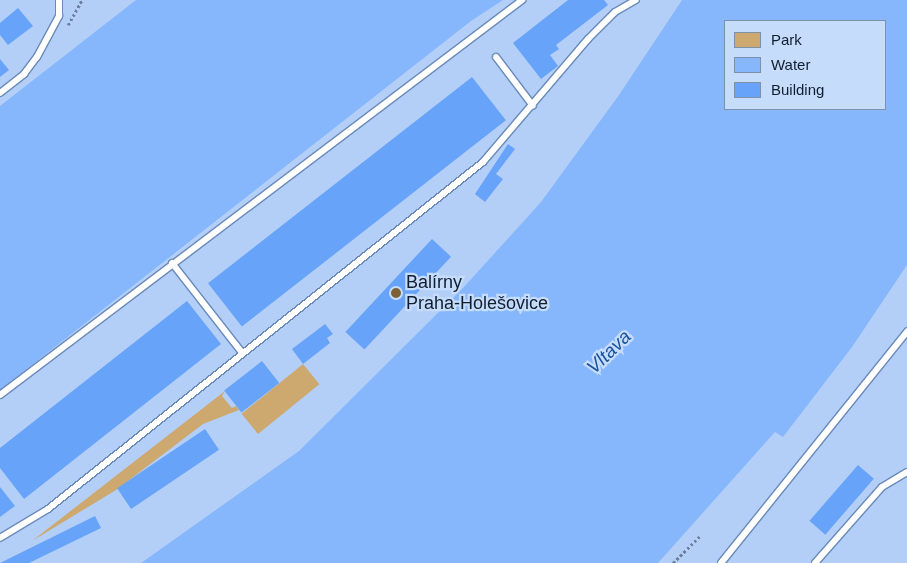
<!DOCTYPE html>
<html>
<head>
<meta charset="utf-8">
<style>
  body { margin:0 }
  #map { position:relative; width:907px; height:563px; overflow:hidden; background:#b3cff8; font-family:Helvetica,sans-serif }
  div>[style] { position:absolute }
  .green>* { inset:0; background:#cda86f; transform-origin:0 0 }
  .water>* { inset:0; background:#86b7fc }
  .building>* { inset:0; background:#67a3f9; transform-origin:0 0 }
  .path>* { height:2.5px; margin-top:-1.25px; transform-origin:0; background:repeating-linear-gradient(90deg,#6a7f9e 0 2.5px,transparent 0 5px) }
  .roads { filter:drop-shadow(1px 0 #698aba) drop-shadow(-1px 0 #698aba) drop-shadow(0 1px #698aba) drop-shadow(0 -1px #698aba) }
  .lane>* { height:6px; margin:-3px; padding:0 3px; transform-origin:3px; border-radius:3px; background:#fff }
  .dots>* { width:14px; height:14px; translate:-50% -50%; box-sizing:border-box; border:2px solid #c6dcfb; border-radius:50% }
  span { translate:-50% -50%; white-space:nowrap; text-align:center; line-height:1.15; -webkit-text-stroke:4.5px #c6dcfb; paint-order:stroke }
  .poi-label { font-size:18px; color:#111e30 }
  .left { translate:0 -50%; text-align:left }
  .water-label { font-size:19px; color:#1a529e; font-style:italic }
  .legend { position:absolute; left:724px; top:20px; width:162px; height:90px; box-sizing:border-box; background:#c6dcfb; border:1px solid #7e90aa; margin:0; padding:6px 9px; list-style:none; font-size:15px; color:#111e30 }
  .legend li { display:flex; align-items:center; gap:10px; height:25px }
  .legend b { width:25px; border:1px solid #7e90aa }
</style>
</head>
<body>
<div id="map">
  <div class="green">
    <i style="left:303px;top:364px;width:26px;height:79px;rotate:51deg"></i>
    <i style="clip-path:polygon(225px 391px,222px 396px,232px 408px,236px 406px,239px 410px,203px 424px,116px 490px,32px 541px)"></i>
  </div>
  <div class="water">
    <i style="clip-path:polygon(136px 0,503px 0,471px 21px,0 390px,0 106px)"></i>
    <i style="clip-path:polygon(evenodd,682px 0,907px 0,907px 265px,852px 347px,783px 437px,775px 432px,658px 563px,141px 563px,299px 451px,464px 287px,541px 202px,619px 95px,682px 0,886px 21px,886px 109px,726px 109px,726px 21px,886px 21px)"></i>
  </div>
  <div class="building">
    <i style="clip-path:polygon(568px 0,604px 0,608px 5px,556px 45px,559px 49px,550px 55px,558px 66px,541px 79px,513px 43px)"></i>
    <i style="clip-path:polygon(18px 8px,33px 26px,8px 45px,0 35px,0 23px)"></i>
    <i style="clip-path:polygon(0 59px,9px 70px,0 77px)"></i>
    <i style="left:472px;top:77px;width:55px;height:335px;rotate:52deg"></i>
    <i style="clip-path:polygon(508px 144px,515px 149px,496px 174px,503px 179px,485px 202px,475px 194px)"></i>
    <i style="left:432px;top:239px;width:26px;height:127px;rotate:43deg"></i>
    <i style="clip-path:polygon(187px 301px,221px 344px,24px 499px,0 468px,0 448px)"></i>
    <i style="clip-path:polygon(325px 324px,333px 334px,327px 338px,330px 343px,303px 364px,292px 349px)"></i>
    <i style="left:262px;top:361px;width:28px;height:48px;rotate:52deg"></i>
    <i style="left:205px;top:429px;width:25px;height:106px;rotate:56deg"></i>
    <i style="left:858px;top:465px;width:21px;height:74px;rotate:41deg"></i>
    <i style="clip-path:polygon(0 487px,15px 506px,0 517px)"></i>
    <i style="clip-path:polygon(95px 516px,101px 528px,29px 563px,0 563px)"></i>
  </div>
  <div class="path">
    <i style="left:68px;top:25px;width:29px;rotate:-61deg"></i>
    <i style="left:673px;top:563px;width:38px;rotate:-45deg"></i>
  </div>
  <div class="roads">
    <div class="lane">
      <i style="left:496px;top:57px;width:61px;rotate:52.9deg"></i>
      <i style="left:0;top:93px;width:31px;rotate:-38deg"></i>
      <i style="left:24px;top:74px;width:21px;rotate:-53deg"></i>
      <i style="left:37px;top:57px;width:47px;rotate:-61.8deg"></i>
      <i style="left:59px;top:16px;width:16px;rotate:-90deg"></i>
      <i style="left:172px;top:263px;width:115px;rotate:52deg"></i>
      <i style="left:0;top:395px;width:655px;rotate:-37.11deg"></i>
      <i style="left:0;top:538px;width:56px;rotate:-31.1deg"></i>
      <i style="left:48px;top:509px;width:556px;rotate:-38.58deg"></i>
      <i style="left:483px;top:162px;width:162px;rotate:-49.5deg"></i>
      <i style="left:588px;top:39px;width:38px;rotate:-45deg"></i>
      <i style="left:615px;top:12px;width:24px;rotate:-30deg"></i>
      <i style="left:721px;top:563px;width:297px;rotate:-51.2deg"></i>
      <i style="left:815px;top:563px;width:101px;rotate:-48.6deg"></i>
      <i style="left:882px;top:487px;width:29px;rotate:-31deg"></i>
    </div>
  </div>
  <div class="dots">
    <i style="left:396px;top:293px;background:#7d6134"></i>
  </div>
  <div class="poi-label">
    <span class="left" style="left:406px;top:293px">Balírny<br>Praha-Holešovice</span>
  </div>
  <div class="water-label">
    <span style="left:609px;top:352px;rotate:-44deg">Vltava</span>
  </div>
  <ul class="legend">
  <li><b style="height:14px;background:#cda86f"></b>Park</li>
  <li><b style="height:14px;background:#86b7fc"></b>Water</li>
  <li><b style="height:14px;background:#67a3f9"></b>Building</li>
  </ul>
</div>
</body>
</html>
